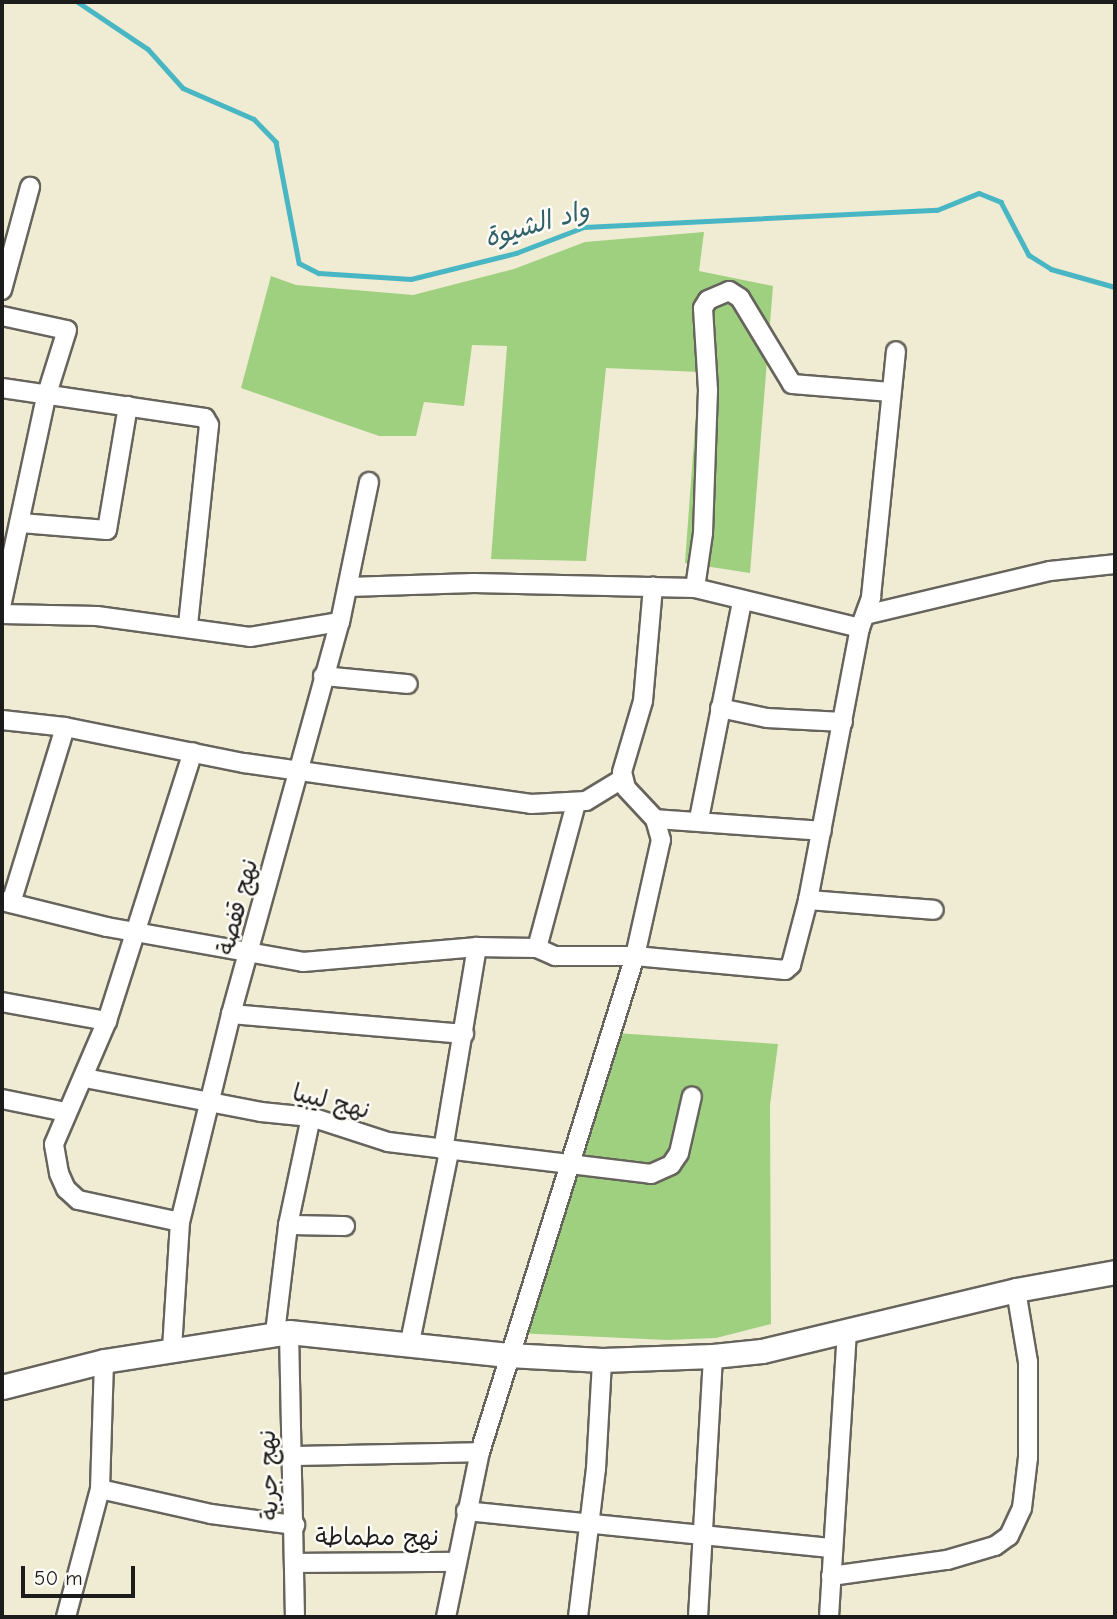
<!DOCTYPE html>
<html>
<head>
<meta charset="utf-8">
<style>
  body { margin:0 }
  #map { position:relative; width:1117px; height:1619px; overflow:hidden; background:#f0ebd3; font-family:"Comic Neue","Playpen Sans Arabic",sans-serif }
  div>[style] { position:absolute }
  .green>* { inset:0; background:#9fd080 }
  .stream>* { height:4.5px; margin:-2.25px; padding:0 2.25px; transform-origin:2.25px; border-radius:2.25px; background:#49b6c4 }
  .roads { filter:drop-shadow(2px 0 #66645c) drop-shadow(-2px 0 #66645c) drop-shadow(0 2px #66645c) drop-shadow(0 -2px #66645c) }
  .minor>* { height:18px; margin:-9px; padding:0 9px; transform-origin:9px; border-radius:9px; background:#fff }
  .major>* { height:23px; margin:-11.5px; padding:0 11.5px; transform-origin:11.5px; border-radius:11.5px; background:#fff }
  span { translate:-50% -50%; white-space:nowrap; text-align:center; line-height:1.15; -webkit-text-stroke:5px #fdfcf7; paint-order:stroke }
  .street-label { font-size:24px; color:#1c1c1c }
  .water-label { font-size:26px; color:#306168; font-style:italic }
  .frame { position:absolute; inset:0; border:4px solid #1c1c1c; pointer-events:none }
  .scale { position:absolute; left:21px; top:1566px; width:114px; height:32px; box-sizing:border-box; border:4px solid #1c1c1c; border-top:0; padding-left:9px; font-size:21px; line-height:24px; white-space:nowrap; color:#1c1c1c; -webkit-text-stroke:5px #fdfcf7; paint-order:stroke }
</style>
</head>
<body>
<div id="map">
  <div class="green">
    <i style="clip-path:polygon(704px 232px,699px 271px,773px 286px,750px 573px,685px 563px,699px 372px,606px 368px,586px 561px,491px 559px,507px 346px,472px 345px,464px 406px,424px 402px,416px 436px,379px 436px,241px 388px,271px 276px,296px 285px,413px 295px,514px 269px,585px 242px)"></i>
    <i style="clip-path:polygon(615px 1033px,778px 1044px,770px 1105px,771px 1324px,716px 1338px,667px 1340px,516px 1333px)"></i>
  </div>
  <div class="stream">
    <i style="left:78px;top:2px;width:84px;rotate:33.9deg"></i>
    <i style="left:148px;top:49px;width:52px;rotate:48.1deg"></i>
    <i style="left:183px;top:88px;width:77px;rotate:23.6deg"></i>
    <i style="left:254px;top:119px;width:32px;rotate:46deg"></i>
    <i style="left:276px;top:142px;width:123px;rotate:79.2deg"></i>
    <i style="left:299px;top:263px;width:22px;rotate:27deg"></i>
    <i style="left:319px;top:273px;width:92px;rotate:3.7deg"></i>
    <i style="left:411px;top:279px;width:108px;rotate:-13.9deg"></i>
    <i style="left:516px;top:253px;width:73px;rotate:-20.9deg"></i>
    <i style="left:584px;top:227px;width:353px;rotate:-2.8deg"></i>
    <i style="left:937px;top:210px;width:45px;rotate:-22deg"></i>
    <i style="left:979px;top:193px;width:24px;rotate:22deg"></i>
    <i style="left:1001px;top:202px;width:60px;rotate:62.2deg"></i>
    <i style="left:1029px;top:255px;width:26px;rotate:32deg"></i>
    <i style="left:1051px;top:269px;width:66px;rotate:15.7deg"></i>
  </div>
  <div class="roads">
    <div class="minor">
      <i style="left:2px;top:290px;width:107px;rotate:-74.8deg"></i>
      <i style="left:2px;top:316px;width:66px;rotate:12.2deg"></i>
      <i style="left:67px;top:330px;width:70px;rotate:107.4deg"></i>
      <i style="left:46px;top:397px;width:210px;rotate:102.1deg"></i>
      <i style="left:2px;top:388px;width:205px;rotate:8.4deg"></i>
      <i style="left:205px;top:418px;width:8px;rotate:60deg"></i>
      <i style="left:209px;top:425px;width:202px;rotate:96deg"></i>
      <i style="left:21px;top:523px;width:86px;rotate:4.7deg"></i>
      <i style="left:107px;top:530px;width:126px;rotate:-80.4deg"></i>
      <i style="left:348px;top:587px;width:126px;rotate:-1.8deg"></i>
      <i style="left:474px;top:583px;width:221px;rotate:1.3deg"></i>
      <i style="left:695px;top:588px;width:170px;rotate:13.6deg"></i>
      <i style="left:695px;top:588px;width:56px;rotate:-81.7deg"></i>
      <i style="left:703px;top:533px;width:143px;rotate:-88deg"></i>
      <i style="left:708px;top:390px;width:82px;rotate:-93.5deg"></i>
      <i style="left:703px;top:308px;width:9px;rotate:-58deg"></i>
      <i style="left:708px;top:300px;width:23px;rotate:-23deg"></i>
      <i style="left:729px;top:291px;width:13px;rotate:32deg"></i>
      <i style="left:740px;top:298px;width:100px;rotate:58.8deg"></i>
      <i style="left:792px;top:384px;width:99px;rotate:4.6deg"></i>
      <i style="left:2px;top:614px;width:95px;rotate:1.2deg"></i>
      <i style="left:97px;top:616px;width:154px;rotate:7.8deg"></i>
      <i style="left:250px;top:637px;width:91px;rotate:-9.5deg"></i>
      <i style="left:865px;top:615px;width:190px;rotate:-13.4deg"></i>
      <i style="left:1050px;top:571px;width:65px;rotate:-6.1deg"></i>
      <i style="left:323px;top:676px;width:85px;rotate:5.4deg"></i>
      <i style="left:720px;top:708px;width:48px;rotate:12deg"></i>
      <i style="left:767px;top:718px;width:76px;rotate:3deg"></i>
      <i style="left:2px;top:720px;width:63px;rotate:6.3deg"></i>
      <i style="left:65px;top:727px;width:183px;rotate:11.4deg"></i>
      <i style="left:244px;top:763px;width:290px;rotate:8.1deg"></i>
      <i style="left:531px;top:804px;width:55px;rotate:-3.1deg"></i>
      <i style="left:586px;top:801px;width:42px;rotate:-31.4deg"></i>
      <i style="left:655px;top:819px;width:167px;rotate:4.1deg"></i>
      <i style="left:699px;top:819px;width:222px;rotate:-78.8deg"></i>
      <i style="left:808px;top:900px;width:126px;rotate:4.5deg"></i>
      <i style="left:2px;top:901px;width:108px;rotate:13.9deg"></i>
      <i style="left:107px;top:927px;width:199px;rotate:10.1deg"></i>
      <i style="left:303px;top:962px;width:175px;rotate:-4.9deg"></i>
      <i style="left:477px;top:947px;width:60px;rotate:1deg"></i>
      <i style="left:537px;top:948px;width:20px;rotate:24deg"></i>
      <i style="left:555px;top:956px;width:80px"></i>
      <i style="left:635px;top:956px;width:151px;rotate:5.3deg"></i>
      <i style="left:785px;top:970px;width:8px;rotate:-40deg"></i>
      <i style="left:791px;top:965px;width:67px;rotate:-75.3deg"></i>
      <i style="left:808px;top:900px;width:277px;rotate:-79.2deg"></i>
      <i style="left:860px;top:628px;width:33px;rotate:-70deg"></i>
      <i style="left:871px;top:597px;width:247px;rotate:-84.2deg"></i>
      <i style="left:11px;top:903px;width:184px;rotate:-72.9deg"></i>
      <i style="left:537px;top:948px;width:150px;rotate:-74.9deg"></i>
      <i style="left:2px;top:1002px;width:107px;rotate:10.3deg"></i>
      <i style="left:231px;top:1014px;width:234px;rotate:4.9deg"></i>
      <i style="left:85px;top:1078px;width:179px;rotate:10.9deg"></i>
      <i style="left:261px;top:1112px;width:50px;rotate:5.7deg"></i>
      <i style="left:311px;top:1117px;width:81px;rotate:18deg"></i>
      <i style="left:388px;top:1142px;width:265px;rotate:6.9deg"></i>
      <i style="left:651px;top:1174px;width:22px;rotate:-24deg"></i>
      <i style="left:671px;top:1165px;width:14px;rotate:-56deg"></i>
      <i style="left:679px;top:1153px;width:58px;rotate:-77.2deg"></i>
      <i style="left:2px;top:1099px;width:65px;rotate:11.5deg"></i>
      <i style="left:443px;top:1150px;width:206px;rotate:-80.5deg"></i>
      <i style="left:180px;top:1222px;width:104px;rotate:-167.8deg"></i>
      <i style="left:78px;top:1200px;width:16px;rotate:-137deg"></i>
      <i style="left:66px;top:1189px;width:17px;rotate:-114deg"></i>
      <i style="left:59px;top:1173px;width:29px;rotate:-100deg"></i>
      <i style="left:54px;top:1144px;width:134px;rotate:-66.7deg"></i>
      <i style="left:107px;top:1021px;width:282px;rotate:-72.3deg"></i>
      <i style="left:288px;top:1225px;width:57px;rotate:1deg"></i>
      <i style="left:289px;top:1332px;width:285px;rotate:88.8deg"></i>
      <i style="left:275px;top:1333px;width:109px;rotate:-83.1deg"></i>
      <i style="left:288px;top:1225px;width:110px;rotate:-78deg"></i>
      <i style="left:410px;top:1342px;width:194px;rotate:-78.4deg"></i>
      <i style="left:172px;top:1349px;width:127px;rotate:-86.4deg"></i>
      <i style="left:180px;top:1222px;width:214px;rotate:-76.2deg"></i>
      <i style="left:231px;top:1014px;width:407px;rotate:-74.5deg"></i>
      <i style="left:340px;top:622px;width:143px;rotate:-78.3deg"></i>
      <i style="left:293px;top:1456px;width:187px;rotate:-1.2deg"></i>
      <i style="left:100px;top:1489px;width:114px;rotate:12.7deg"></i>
      <i style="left:211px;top:1514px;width:85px;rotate:7.5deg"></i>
      <i style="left:466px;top:1511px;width:367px;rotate:5.8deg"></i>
      <i style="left:296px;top:1563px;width:161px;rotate:-0.4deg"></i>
      <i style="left:831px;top:1576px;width:117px;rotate:-7.9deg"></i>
      <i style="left:947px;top:1560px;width:50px;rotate:-16.3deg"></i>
      <i style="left:995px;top:1546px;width:17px;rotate:-36deg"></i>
      <i style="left:1009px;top:1536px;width:31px;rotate:-65deg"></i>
      <i style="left:1022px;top:1508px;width:50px;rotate:-83.2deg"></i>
      <i style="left:1028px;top:1458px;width:96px;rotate:-90deg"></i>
      <i style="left:1028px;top:1362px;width:73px;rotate:-99.5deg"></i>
      <i style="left:66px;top:1617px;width:132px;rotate:-75.1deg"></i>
      <i style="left:100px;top:1489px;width:128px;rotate:-88.2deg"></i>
      <i style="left:446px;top:1617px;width:168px;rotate:-78.4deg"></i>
      <i style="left:480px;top:1452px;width:520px;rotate:-72.65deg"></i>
      <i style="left:635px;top:956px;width:119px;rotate:-77.4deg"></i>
      <i style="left:661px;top:840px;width:22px;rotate:-106deg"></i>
      <i style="left:655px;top:819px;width:42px;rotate:-133.1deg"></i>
      <i style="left:626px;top:788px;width:16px;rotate:-104deg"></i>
      <i style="left:622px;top:772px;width:74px;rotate:-73.5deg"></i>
      <i style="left:643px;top:701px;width:115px;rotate:-85deg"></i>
      <i style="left:578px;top:1617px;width:149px;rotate:-83.1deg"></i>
      <i style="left:596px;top:1469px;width:109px;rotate:-86.8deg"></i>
      <i style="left:698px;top:1617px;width:261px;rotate:-86.7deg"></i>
      <i style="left:829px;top:1617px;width:288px;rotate:-86.4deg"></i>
    </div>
    <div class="major">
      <i style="left:2px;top:1387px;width:105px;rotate:-14.3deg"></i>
      <i style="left:104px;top:1361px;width:187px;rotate:-8.9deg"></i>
      <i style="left:289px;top:1332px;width:220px;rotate:6deg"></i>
      <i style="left:508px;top:1355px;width:94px;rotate:3deg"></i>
      <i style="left:602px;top:1360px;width:111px;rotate:-2.1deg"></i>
      <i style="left:713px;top:1356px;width:49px;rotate:-5.8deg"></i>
      <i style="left:762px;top:1351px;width:261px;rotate:-13.5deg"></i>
      <i style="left:1016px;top:1290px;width:101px;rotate:-10.3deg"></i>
    </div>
  </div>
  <div class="street-label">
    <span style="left:238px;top:907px;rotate:-75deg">نهج قفصة</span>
    <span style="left:331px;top:1102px;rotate:14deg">نهج ليبيا</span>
    <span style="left:269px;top:1475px;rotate:-92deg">نهج جربة</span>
    <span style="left:377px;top:1538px">نهج مطماطة</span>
  </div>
  <div class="water-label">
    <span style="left:537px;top:225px;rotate:-16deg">واد الشيوة</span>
  </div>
  <div class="frame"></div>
  <div class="scale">50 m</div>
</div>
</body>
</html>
